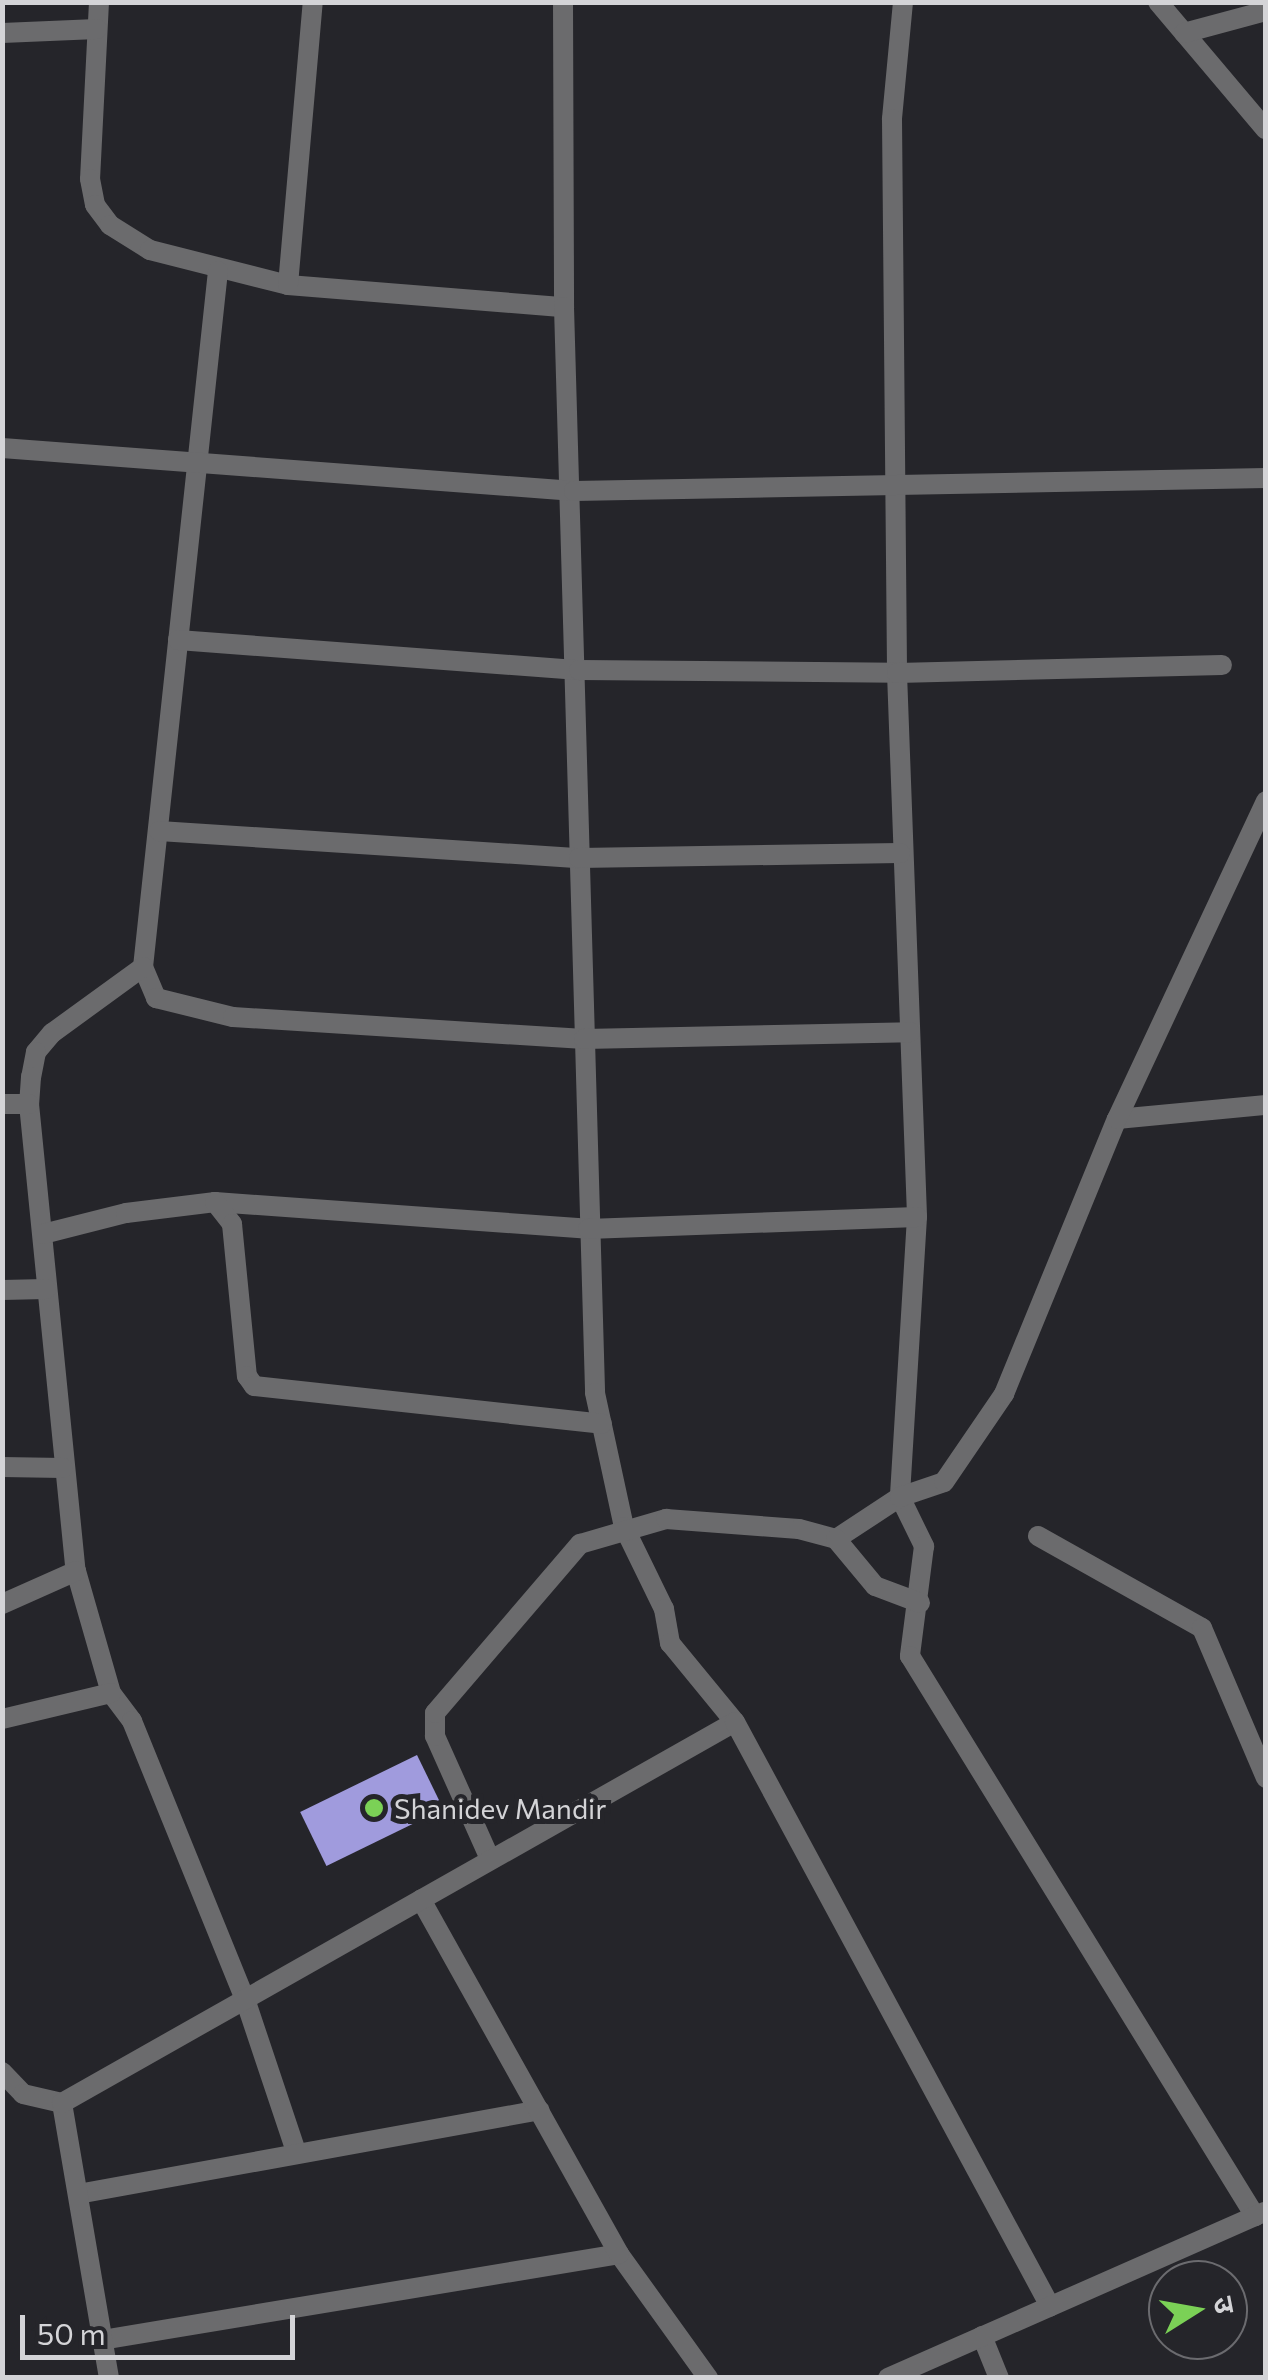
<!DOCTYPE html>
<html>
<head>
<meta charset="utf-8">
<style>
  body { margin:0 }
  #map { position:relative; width:1268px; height:2380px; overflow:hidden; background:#25252a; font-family:Commissioner,"Noto Sans Devanagari",sans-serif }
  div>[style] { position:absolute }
  .building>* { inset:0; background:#a09bdd; transform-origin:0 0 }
  .lane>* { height:20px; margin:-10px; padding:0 10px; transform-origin:10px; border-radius:10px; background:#6b6b6d }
  .street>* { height:20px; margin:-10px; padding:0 10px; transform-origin:10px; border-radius:10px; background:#6b6b6d }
  .dots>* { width:28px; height:28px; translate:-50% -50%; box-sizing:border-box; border:5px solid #25252a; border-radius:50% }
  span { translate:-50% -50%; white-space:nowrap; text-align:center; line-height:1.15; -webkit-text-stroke:10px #25252a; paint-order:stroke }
  .poi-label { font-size:28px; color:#d4d4d7 }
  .left { translate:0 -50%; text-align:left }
  .frame { position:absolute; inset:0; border:5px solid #d4d4d7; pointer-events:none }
  .north { position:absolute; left:1148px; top:2260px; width:100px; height:100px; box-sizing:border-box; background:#25252a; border:2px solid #6b6b6f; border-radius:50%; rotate:79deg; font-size:28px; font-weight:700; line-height:40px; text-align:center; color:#d4d4d7 }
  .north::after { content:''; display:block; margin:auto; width:35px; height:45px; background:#7bd156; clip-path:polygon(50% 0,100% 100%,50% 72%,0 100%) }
  .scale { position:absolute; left:20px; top:2315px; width:275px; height:45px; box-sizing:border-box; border:5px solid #d4d4d7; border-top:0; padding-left:12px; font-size:30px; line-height:35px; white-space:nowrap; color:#d4d4d7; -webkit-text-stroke:8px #25252a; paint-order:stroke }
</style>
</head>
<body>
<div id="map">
  <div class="building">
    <i style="left:417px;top:1755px;width:60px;height:130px;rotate:64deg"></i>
  </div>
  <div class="lane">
    <i style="left:1117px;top:1119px;width:150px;rotate:-5.4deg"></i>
  </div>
  <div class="street">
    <i style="left:99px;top:2px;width:177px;rotate:92.9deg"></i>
    <i style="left:90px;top:179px;width:26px;rotate:79deg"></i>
    <i style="left:95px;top:205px;width:25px;rotate:53deg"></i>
    <i style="left:110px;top:225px;width:47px;rotate:32deg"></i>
    <i style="left:150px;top:250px;width:142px;rotate:14.2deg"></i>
    <i style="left:288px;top:285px;width:277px;rotate:4.6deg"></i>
    <i style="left:563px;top:2px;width:305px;rotate:89.8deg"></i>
    <i style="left:564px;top:307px;width:1086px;rotate:88.36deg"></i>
    <i style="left:595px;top:1393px;width:137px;rotate:77.8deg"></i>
    <i style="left:624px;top:1527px;width:91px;rotate:64deg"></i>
    <i style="left:664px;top:1609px;width:35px;rotate:80deg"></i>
    <i style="left:670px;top:1643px;width:102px;rotate:50.6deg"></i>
    <i style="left:903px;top:2px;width:118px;rotate:95.4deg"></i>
    <i style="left:892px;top:119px;width:554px;rotate:89.48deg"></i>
    <i style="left:897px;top:673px;width:544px;rotate:87.89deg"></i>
    <i style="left:917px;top:1217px;width:281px;rotate:93.5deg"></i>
    <i style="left:900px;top:1497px;width:55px;rotate:63.9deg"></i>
    <i style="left:924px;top:1546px;width:111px;rotate:97.3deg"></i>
    <i style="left:910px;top:1656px;width:658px;rotate:58.36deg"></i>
    <i style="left:1158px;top:2px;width:167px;rotate:49.8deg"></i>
    <i style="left:2px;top:33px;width:95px;rotate:-2.4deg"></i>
    <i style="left:1184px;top:33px;width:85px;rotate:-15deg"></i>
    <i style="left:218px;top:271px;width:700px;rotate:96.15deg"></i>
    <i style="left:143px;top:967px;width:34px;rotate:67deg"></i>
    <i style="left:156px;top:998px;width:79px;rotate:13.9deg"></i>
    <i style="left:233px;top:1017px;width:352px;rotate:3.6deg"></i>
    <i style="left:584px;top:1039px;width:326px;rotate:-1.2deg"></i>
    <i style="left:288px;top:285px;width:284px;rotate:-85deg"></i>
    <i style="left:2px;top:448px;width:574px;rotate:4.3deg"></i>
    <i style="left:574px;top:491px;width:692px;rotate:-1.08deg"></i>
    <i style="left:178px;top:640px;width:402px;rotate:4.3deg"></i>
    <i style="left:579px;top:670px;width:318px;rotate:0.5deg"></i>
    <i style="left:897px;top:673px;width:325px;rotate:-1.4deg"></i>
    <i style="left:159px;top:831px;width:421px;rotate:3.7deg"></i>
    <i style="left:579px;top:858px;width:321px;rotate:-0.9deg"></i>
    <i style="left:143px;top:967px;width:112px;rotate:144deg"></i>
    <i style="left:52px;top:1033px;width:25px;rotate:130deg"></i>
    <i style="left:36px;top:1052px;width:25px;rotate:101deg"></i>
    <i style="left:31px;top:1077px;width:27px;rotate:94deg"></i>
    <i style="left:29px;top:1104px;width:469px;rotate:84.3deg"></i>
    <i style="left:76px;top:1571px;width:127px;rotate:74deg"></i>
    <i style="left:111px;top:1693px;width:35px;rotate:53deg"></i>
    <i style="left:132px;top:1721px;width:300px;rotate:67.9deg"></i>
    <i style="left:245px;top:1999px;width:163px;rotate:71.5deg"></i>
    <i style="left:2px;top:1104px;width:27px"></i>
    <i style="left:215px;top:1202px;width:374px;rotate:4.1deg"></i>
    <i style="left:588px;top:1229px;width:329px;rotate:-2.1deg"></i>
    <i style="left:43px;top:1234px;width:86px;rotate:-14.2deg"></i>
    <i style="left:126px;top:1213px;width:90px;rotate:-7deg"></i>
    <i style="left:215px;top:1202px;width:28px;rotate:52deg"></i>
    <i style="left:232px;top:1224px;width:153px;rotate:84.4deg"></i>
    <i style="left:247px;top:1376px;width:12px;rotate:55deg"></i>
    <i style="left:254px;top:1386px;width:350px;rotate:6.2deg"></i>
    <i style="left:2px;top:1290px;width:44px;rotate:-1.3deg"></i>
    <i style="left:2px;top:1467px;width:61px;rotate:0.9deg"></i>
    <i style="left:1038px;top:1536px;width:188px;rotate:29.3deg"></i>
    <i style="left:1202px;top:1628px;width:163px;rotate:66.9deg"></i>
    <i style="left:836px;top:1539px;width:77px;rotate:-33.3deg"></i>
    <i style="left:900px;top:1497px;width:46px;rotate:-18.8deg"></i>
    <i style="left:944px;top:1482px;width:107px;rotate:-55.7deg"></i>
    <i style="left:1004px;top:1394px;width:297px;rotate:-67.7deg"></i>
    <i style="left:1117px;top:1119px;width:351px;rotate:-64.9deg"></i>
    <i style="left:2px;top:1604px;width:81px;rotate:-24deg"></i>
    <i style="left:2px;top:1719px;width:112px;rotate:-13.4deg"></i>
    <i style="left:490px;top:1859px;width:135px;rotate:-114.1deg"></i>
    <i style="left:435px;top:1736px;width:23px;rotate:-90deg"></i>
    <i style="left:435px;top:1713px;width:223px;rotate:-49.4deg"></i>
    <i style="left:580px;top:1544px;width:90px;rotate:-16.2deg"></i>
    <i style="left:666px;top:1519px;width:133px;rotate:4.3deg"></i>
    <i style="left:799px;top:1529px;width:38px;rotate:15deg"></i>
    <i style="left:836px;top:1539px;width:61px;rotate:50.3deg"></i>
    <i style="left:875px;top:1586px;width:48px;rotate:20.7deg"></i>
    <i style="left:2px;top:2072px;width:30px;rotate:46deg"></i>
    <i style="left:23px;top:2094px;width:40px;rotate:13deg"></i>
    <i style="left:78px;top:2194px;width:469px;rotate:-10.3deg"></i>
    <i style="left:619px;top:2254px;width:153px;rotate:54.3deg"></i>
    <i style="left:982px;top:2336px;width:45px;rotate:68deg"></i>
    <i style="left:102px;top:2340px;width:524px;rotate:-9.44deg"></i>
    <i style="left:619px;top:2254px;width:406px;rotate:-119.2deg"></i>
    <i style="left:109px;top:2378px;width:279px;rotate:-99.7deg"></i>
    <i style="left:62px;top:2103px;width:773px;rotate:-29.52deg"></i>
    <i style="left:735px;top:1722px;width:664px;rotate:61.66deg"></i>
    <i style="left:888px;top:2378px;width:411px;rotate:-23.8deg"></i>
  </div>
  <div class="dots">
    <i style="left:374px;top:1808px;background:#7bd156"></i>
  </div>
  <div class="poi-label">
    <span class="left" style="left:394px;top:1808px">Shanidev Mandir</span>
  </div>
  <div class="frame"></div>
  <div class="north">उ</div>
  <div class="scale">50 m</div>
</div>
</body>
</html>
